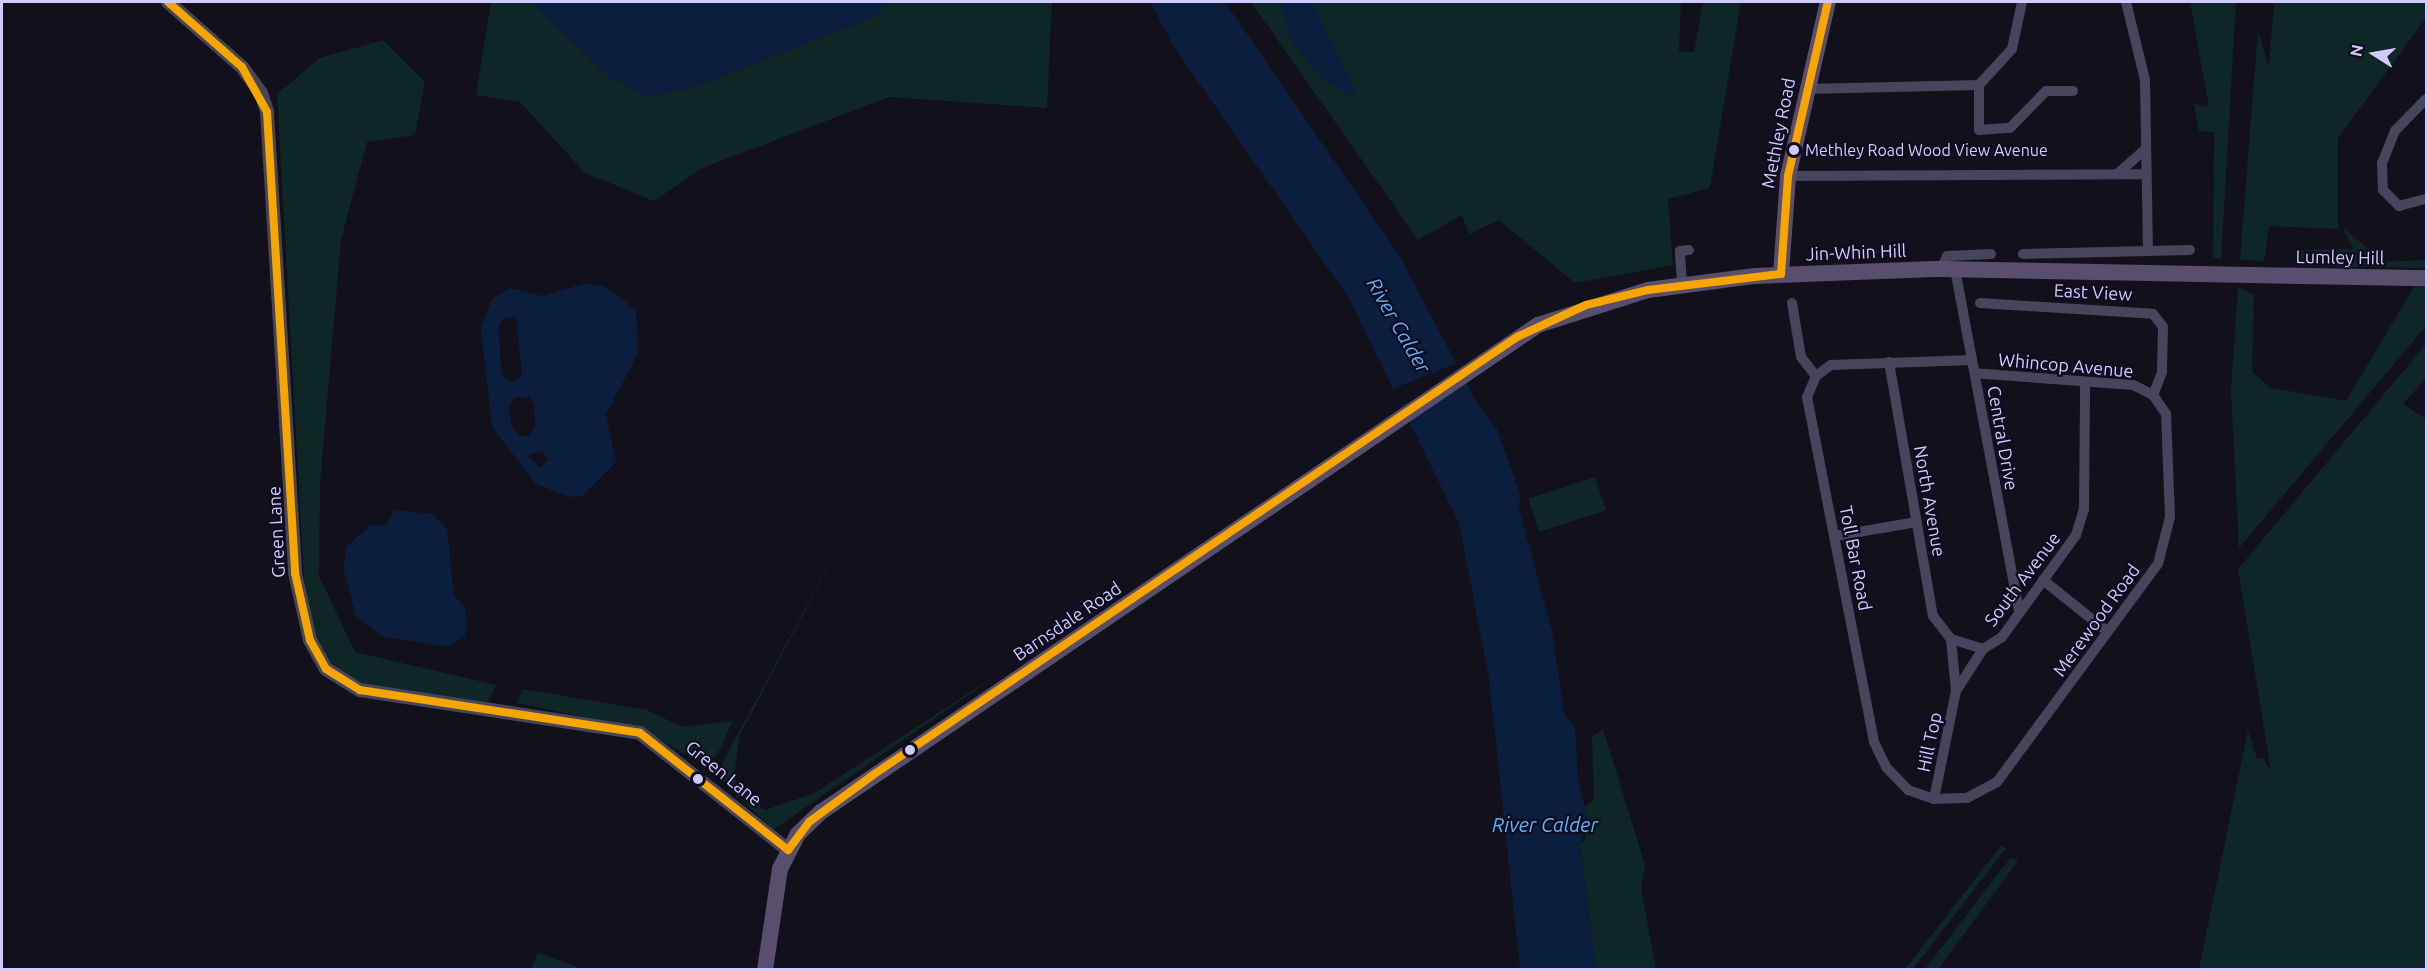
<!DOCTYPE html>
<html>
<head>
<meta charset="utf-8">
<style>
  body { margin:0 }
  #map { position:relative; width:2428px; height:971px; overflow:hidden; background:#12101b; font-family:Ubuntu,sans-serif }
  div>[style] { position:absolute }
  .green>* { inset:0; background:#0f2626; transform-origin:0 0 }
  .water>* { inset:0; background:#0c1e3d }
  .pier>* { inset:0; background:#12101b; transform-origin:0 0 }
  .minor>* { height:10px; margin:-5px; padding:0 5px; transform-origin:5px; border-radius:5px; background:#46455c }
  .tertiary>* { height:14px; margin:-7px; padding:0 7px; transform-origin:7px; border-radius:7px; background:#46455c }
  .primary>* { height:16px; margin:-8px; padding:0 8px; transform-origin:8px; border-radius:8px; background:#594e6e }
  .bus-1>* { height:8px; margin:-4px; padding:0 4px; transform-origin:4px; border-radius:4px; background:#f7a600 }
  .dots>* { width:16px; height:16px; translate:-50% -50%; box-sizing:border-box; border:3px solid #0f0c1f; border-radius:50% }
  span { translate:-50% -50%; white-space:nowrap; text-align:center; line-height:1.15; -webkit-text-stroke:4.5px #0f0c1f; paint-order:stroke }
  .bus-label { font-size:16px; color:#d0cbff }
  .left { translate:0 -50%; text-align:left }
  .street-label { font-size:18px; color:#d0cbff }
  .water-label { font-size:20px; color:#59b5ff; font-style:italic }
  .frame { position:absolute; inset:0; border:3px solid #d0cbff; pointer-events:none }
  .north { position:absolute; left:2344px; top:24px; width:60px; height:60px; -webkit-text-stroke:4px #0f0c1f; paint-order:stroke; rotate:281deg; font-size:16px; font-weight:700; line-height:24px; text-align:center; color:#d0cbff }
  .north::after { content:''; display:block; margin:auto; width:21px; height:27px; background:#d0cbff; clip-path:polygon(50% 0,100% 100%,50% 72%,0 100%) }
</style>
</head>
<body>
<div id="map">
  <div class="green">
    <i style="clip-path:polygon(491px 2px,531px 2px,608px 76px,650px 97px,700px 85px,875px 16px,889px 2px,1052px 2px,1047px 108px,889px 97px,702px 168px,654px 201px,585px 173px,520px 102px,476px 95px)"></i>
    <i style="clip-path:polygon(1251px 2px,1681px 2px,1679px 52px,1694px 52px,1703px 2px,1741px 2px,1710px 188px,1668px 199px,1673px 265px,1575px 283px,1499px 220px,1469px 234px,1462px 215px,1418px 240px)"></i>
    <i style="clip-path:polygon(2190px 2px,2236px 2px,2221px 259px,2213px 258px,2214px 132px,2199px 131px,2194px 104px,2209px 107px)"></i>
    <i style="clip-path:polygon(2274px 2px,2426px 2px,2426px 18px,2338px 138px,2338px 229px,2269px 226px,2264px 262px,2240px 259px,2258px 30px,2269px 67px)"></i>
    <i style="clip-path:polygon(383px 40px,425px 82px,415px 135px,367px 142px,341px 240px,320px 483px,319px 576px,355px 652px,496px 685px,488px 703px,375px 687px,340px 675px,318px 644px,305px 597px,277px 94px,320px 58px)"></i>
    <i style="clip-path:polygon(2343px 228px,2384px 262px,2426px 260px,2426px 268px,2299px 266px,2297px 250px,2353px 249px)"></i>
    <i style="clip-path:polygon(2426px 286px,2426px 326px,2239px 548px,2231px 390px,2238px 287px,2254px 295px,2252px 372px,2271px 388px,2346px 401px,2414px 287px)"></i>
    <i style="clip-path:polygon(2426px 344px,2426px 378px,2403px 404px,2426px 419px,2426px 969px,2199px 969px,2248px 730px,2257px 759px,2263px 758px,2271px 771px,2238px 569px)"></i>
    <i style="left:1595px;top:477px;width:35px;height:70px;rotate:72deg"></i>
    <i style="clip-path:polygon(860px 506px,739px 737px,734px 777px,747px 800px,765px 810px,813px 794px,1006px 669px,773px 830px,720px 779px,723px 762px)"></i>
    <i style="clip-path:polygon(523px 689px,647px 710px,682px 727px,733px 721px,717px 755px,700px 763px,642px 729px,517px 703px)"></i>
    <i style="clip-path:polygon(1603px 729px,1645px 865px,1641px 889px,1656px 969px,1596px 969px,1580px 844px,1586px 839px,1584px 807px,1594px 800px,1592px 737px)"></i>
    <i style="clip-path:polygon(2001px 846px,2006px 848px,1913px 969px,1905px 969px)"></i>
    <i style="clip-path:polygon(2011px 857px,2018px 861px,1938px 969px,1925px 969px)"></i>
    <i style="clip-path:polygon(538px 953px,583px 969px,531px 969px)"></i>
  </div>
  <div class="water">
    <i style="clip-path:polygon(531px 2px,889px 2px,875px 16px,700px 85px,650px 97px,608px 76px)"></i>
    <i style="clip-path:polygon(1150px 2px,1225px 2px,1400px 257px,1477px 403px,1497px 429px,1521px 497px,1518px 505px,1552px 631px,1564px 714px,1575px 727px,1578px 781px,1589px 822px,1580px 844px,1596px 969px,1520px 969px,1489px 678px,1459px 523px,1348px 297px,1174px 47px)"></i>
    <i style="clip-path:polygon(1280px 2px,1312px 2px,1356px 92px,1350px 95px,1324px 81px,1291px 41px)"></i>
    <i style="clip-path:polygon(evenodd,586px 283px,606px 287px,636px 310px,638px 353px,606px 415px,616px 462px,583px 496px,568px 497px,535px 483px,492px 427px,481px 328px,492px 299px,510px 288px,543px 296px,586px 283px,516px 316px,522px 375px,510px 383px,501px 374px,499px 326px,502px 319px,516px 316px,586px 283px,516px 397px,529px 397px,534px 405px,535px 426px,528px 436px,519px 436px,512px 426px,508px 408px,516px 397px,586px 283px,541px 451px,549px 459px,540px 468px,527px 456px,541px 451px)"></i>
    <i style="clip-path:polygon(395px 510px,432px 514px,447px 529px,454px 596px,465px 608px,467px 621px,465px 636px,449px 647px,381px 636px,356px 616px,343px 567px,347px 546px,370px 526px,387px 524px)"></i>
  </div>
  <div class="pier">
    <i style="left:1462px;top:361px;width:18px;height:75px;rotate:68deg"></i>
  </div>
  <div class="minor">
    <i style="left:2126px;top:2px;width:80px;rotate:76.3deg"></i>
    <i style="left:2145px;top:80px;width:171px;rotate:89deg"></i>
    <i style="left:1979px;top:85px;width:45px;rotate:90deg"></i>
    <i style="left:1979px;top:130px;width:31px;rotate:-4deg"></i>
    <i style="left:2010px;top:128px;width:52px;rotate:-45.8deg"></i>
    <i style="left:2046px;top:91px;width:27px"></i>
    <i style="left:1806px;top:89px;width:173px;rotate:-1.3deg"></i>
    <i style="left:1979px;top:85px;width:49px;rotate:-47.5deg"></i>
    <i style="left:2012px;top:49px;width:48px;rotate:-78deg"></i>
    <i style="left:2426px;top:99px;width:45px;rotate:134.1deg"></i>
    <i style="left:2395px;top:131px;width:35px;rotate:112deg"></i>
    <i style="left:2382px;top:164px;width:26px;rotate:88deg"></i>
    <i style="left:2383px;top:190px;width:23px;rotate:45deg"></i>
    <i style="left:2399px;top:206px;width:28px;rotate:-15deg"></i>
    <i style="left:2117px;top:174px;width:38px;rotate:-41deg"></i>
    <i style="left:1788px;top:176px;width:358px;rotate:-0.3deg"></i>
    <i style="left:2023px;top:254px;width:167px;rotate:-1.4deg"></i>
    <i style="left:1941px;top:269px;width:14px;rotate:-65deg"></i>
    <i style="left:1947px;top:256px;width:44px;rotate:-2.6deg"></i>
    <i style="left:1955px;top:269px;width:349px;rotate:79.4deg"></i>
    <i style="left:1682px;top:283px;width:32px;rotate:-94deg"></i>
    <i style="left:1680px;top:251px;width:9px;rotate:-6deg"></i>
    <i style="left:1792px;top:303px;width:55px;rotate:80.5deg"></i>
    <i style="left:1801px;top:357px;width:24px;rotate:52deg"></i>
    <i style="left:1980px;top:303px;width:173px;rotate:3.6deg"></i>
    <i style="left:2153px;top:314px;width:16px;rotate:52deg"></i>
    <i style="left:2163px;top:327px;width:45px;rotate:91.3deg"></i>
    <i style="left:2162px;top:372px;width:25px;rotate:111deg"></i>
    <i style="left:1972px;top:360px;width:141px;rotate:178deg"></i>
    <i style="left:1831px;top:365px;width:19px;rotate:144deg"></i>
    <i style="left:1816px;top:376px;width:23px;rotate:113deg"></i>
    <i style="left:1807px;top:397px;width:351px;rotate:79deg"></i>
    <i style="left:1874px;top:742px;width:28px;rotate:64deg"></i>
    <i style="left:1886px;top:767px;width:32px;rotate:46deg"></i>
    <i style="left:1908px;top:790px;width:28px;rotate:19deg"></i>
    <i style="left:1934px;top:799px;width:33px;rotate:-2deg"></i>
    <i style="left:1967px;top:798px;width:34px;rotate:-28deg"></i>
    <i style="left:1997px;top:782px;width:271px;rotate:-53.6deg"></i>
    <i style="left:2158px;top:564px;width:49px;rotate:-75.7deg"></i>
    <i style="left:2170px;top:517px;width:103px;rotate:-92.2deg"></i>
    <i style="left:2166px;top:414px;width:23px;rotate:-124deg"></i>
    <i style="left:2153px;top:395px;width:22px;rotate:-153deg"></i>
    <i style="left:2133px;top:385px;width:158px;rotate:-175.7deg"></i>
    <i style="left:1889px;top:362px;width:258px;rotate:80.2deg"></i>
    <i style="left:1933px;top:616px;width:29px;rotate:52deg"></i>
    <i style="left:1835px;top:536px;width:83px;rotate:-9.7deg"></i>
    <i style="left:2043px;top:580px;width:83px;rotate:38.7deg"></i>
    <i style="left:1951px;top:639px;width:34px;rotate:17deg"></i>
    <i style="left:1983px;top:649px;width:22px;rotate:-32deg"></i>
    <i style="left:2002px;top:637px;width:126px;rotate:-54deg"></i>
    <i style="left:2076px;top:535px;width:27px;rotate:-73deg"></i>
    <i style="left:2084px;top:509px;width:127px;rotate:-89.5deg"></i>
    <i style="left:1956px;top:691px;width:50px;rotate:-57.3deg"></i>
    <i style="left:1934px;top:799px;width:110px;rotate:-78.5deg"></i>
    <i style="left:1956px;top:691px;width:52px;rotate:-95.5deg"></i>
  </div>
  <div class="tertiary">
    <i style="left:168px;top:2px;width:98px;rotate:41.3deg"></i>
    <i style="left:242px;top:67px;width:32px;rotate:54deg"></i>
    <i style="left:261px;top:93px;width:20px;rotate:72deg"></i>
    <i style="left:267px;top:112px;width:462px;rotate:86.5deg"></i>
    <i style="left:295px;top:573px;width:69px;rotate:77.4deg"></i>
    <i style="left:310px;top:640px;width:33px;rotate:61deg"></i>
    <i style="left:326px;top:669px;width:40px;rotate:32deg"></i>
    <i style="left:360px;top:690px;width:283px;rotate:8.7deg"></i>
    <i style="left:640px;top:733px;width:189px;rotate:38.3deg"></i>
  </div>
  <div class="primary">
    <i style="left:1781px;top:274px;width:98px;rotate:-85.9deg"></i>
    <i style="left:1788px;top:176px;width:179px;rotate:-77.1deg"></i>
    <i style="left:765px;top:970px;width:102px;rotate:-81.6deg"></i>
    <i style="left:780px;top:869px;width:39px;rotate:-63deg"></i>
    <i style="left:798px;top:834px;width:32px;rotate:-44deg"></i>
    <i style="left:821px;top:812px;width:867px;rotate:-34.19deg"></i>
    <i style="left:1538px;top:325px;width:115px;rotate:-17.7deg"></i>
    <i style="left:1648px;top:290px;width:108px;rotate:-7.5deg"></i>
    <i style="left:1755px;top:276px;width:186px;rotate:-2.2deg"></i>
    <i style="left:1941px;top:269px;width:485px;rotate:1.1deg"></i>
  </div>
  <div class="bus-1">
    <i style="left:168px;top:2px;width:98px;rotate:41.3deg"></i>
    <i style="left:242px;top:67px;width:51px;rotate:60.9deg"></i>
    <i style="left:267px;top:112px;width:462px;rotate:86.5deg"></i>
    <i style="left:295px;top:573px;width:69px;rotate:77.4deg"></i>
    <i style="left:310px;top:640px;width:33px;rotate:61deg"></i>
    <i style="left:326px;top:669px;width:40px;rotate:32deg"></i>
    <i style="left:360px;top:690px;width:283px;rotate:8.7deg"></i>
    <i style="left:640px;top:733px;width:189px;rotate:38.3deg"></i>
    <i style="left:788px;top:850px;width:35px;rotate:-53deg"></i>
    <i style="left:809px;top:822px;width:79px;rotate:-36.3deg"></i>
    <i style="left:873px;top:775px;width:779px;rotate:-34.22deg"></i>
    <i style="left:1517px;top:337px;width:76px;rotate:-24.9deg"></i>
    <i style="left:1586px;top:305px;width:64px;rotate:-13.6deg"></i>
    <i style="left:1648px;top:290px;width:134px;rotate:-6.9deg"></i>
    <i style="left:1781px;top:274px;width:98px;rotate:-85.9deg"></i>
    <i style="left:1788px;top:176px;width:179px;rotate:-77.1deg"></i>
  </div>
  <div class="dots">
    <i style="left:1794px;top:150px;background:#d0cbff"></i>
    <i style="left:910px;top:750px;background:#d0cbff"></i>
    <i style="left:698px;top:779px;background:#d0cbff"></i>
  </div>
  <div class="bus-label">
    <span class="left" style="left:1805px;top:150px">Methley Road Wood View Avenue</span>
  </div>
  <div class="street-label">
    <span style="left:1778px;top:133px;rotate:-79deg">Methley Road</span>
    <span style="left:1856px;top:252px;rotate:-2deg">Jin-Whin Hill</span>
    <span style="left:2340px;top:257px;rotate:1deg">Lumley Hill</span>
    <span style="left:2093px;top:292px;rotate:3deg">East View</span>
    <span style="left:2066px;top:365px;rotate:5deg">Whincop Avenue</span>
    <span style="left:2003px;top:438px;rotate:80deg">Central Drive</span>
    <span style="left:1930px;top:501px;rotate:80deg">North Avenue</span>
    <span style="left:276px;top:532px;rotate:-93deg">Green Lane</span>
    <span style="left:1856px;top:558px;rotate:79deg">Toll Bar Road</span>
    <span style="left:2022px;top:579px;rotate:-53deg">South Avenue</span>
    <span style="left:2096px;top:620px;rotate:-54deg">Merewood Road</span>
    <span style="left:1067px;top:621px;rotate:-34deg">Barnsdale Road</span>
    <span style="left:1929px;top:742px;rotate:-78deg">Hill Top</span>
    <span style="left:724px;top:773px;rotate:39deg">Green Lane</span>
  </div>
  <div class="water-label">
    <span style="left:1399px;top:325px;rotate:60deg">River Calder</span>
    <span style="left:1545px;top:824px">River Calder</span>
  </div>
  <div class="frame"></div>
  <div class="north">N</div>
</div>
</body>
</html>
